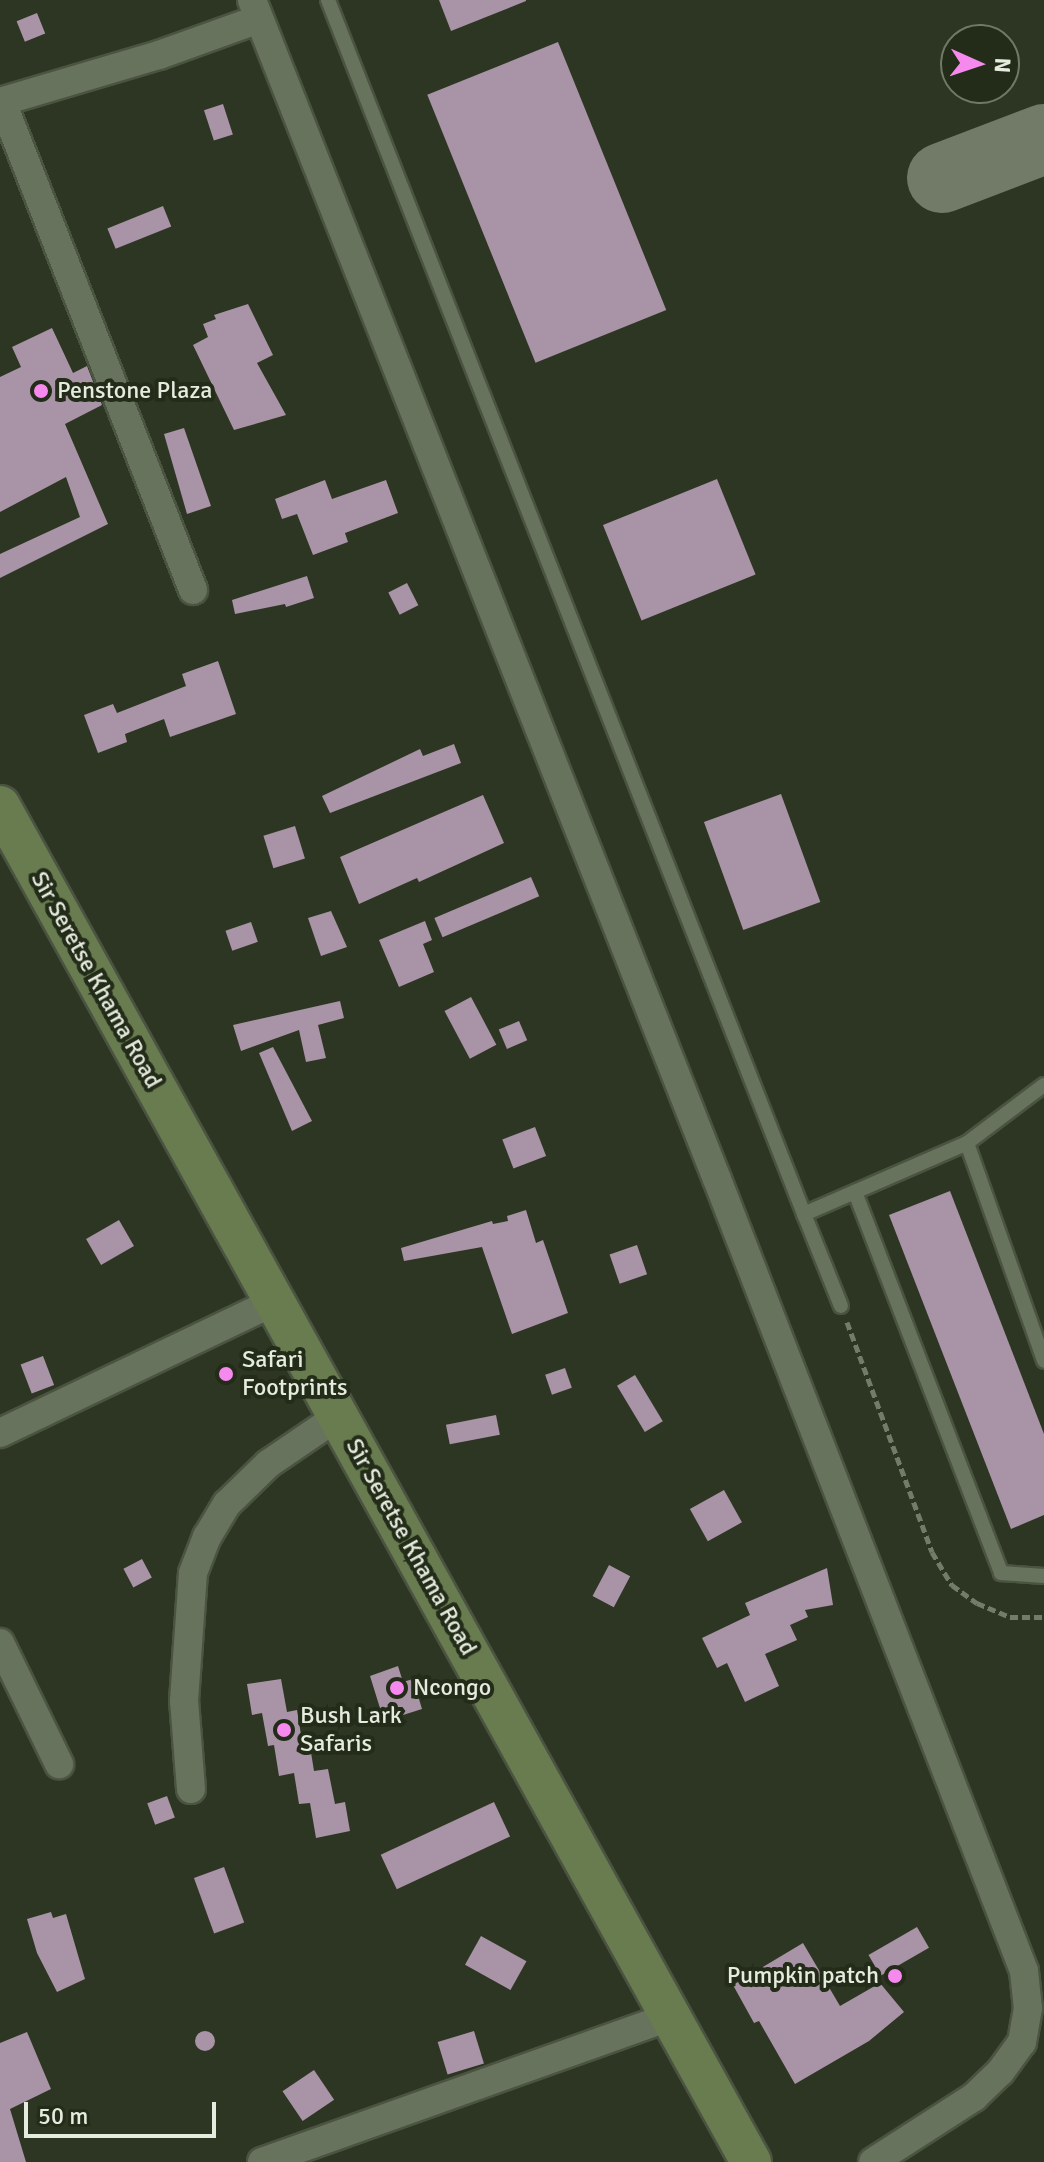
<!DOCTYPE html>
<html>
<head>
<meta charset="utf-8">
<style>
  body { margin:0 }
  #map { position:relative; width:1044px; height:2162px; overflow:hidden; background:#2d3622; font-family:Signika,sans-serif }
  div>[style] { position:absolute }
  .taxiway>* { height:70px; margin:-35px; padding:0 35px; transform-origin:35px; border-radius:35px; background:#727a68 }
  .building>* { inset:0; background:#a993a6; transform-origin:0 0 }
  .round { border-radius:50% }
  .path>* { height:5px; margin-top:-2.5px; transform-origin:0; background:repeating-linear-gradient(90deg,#737b6a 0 8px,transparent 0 12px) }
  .roads { filter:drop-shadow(2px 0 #4b5341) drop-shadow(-2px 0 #4b5341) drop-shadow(0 2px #4b5341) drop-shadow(0 -2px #4b5341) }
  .lane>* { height:14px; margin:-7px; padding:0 7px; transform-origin:7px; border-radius:7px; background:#68735d }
  .street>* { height:28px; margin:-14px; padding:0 14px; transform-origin:14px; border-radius:14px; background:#68735d }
  .secondary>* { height:40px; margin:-20px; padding:0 20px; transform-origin:20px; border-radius:20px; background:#697c50 }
  .dots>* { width:22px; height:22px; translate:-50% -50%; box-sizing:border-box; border:4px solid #232c18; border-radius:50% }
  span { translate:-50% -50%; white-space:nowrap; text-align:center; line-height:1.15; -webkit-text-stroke:8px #232c18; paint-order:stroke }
  .poi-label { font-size:24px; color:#e5ebde }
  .left { translate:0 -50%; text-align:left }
  .right { translate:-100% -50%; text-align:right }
  .street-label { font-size:24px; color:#e5ebde }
  .north { position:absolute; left:940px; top:24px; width:80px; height:80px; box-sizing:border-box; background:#232c18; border:2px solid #717867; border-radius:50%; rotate:93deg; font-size:22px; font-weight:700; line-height:32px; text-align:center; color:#e5ebde }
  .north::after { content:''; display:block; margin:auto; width:28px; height:36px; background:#f689ee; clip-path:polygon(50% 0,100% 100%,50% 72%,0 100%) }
  .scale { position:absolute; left:24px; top:2102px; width:192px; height:36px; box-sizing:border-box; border:4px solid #e5ebde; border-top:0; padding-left:10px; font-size:24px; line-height:28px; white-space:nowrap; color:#e5ebde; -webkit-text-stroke:6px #232c18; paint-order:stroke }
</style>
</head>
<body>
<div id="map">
  <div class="taxiway">
    <i style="left:942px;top:178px;width:109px;rotate:-20.9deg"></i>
  </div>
  <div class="building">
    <i style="clip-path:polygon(439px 0,526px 0,526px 1px,451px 31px)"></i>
    <i style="left:37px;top:13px;width:22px;height:22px;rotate:68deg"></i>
    <i style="left:558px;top:42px;width:289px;height:141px;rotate:68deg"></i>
    <i style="left:223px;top:104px;width:32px;height:20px;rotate:72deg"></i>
    <i style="left:163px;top:206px;width:22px;height:60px;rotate:68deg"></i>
    <i style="clip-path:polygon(248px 304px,273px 355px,257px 363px,286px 415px,234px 430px,193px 345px,208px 337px,203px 324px,216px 319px,214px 315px)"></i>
    <i style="clip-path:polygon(52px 328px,73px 373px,87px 366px,102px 405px,65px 424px,108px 524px,0 578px,0 554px,80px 517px,66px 477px,0 512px,0 377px,21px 367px,12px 347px)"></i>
    <i style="clip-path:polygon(184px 428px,211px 506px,187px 514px,164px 434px)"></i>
    <i style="left:717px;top:479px;width:103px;height:123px;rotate:68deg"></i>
    <i style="clip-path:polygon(325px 480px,332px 499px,386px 480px,398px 513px,345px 533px,348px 542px,313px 555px,297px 514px,282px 519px,275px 499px)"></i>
    <i style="clip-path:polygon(307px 576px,314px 598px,286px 607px,285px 604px,235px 614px,232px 600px)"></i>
    <i style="left:407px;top:583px;width:25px;height:21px;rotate:63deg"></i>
    <i style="clip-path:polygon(218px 661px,236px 714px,170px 737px,164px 719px,125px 734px,127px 742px,98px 753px,84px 715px,113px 704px,117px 713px,186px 686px,182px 674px)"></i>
    <i style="clip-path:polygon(454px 744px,461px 763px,330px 813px,322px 796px,420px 749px,423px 756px)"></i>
    <i style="left:781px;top:794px;width:115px;height:82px;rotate:70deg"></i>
    <i style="clip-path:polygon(483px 795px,504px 843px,419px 882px,417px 878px,359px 904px,340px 857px)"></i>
    <i style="left:295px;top:826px;width:34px;height:33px;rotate:73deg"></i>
    <i style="left:531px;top:877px;width:21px;height:105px;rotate:67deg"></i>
    <i style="clip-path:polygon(331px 911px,347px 947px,321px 956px,308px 918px)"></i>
    <i style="clip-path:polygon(425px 921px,432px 940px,423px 944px,434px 972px,399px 987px,379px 940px)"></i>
    <i style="left:251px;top:922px;width:21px;height:27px;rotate:71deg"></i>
    <i style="left:471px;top:997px;width:54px;height:30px;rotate:62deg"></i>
    <i style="clip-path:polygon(340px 1001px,344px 1018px,318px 1025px,326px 1058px,306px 1062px,299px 1030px,241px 1051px,233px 1025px)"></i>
    <i style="left:519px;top:1021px;width:21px;height:22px;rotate:67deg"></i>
    <i style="clip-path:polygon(273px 1047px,312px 1121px,292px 1131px,259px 1053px)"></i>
    <i style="left:535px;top:1127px;width:31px;height:35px;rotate:69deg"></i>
    <i style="clip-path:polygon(950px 1191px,1044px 1434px,1044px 1515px,1011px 1529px,889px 1215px)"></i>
    <i style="clip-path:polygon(526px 1210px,536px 1243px,543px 1240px,568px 1313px,512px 1334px,482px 1247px,404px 1261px,401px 1248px,492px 1221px,493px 1224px,508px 1221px,507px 1216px)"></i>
    <i style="left:119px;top:1220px;width:30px;height:38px;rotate:60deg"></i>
    <i style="left:637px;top:1245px;width:31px;height:29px;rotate:71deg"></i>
    <i style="left:43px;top:1356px;width:31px;height:24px;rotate:69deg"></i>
    <i style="left:565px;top:1368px;width:21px;height:21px;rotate:71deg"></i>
    <i style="left:635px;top:1375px;width:54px;height:21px;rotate:59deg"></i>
    <i style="left:496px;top:1415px;width:20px;height:51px;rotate:79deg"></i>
    <i style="left:724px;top:1490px;width:37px;height:39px;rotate:61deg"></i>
    <i style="left:142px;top:1559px;width:21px;height:21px;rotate:62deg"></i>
    <i style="left:609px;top:1565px;width:24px;height:35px;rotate:28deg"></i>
    <i style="clip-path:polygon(827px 1568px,833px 1605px,805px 1610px,808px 1617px,790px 1625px,797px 1640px,765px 1654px,779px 1686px,745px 1702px,727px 1663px,717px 1668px,702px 1638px,750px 1615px,745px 1603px)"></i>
    <i style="clip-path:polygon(398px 1666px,403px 1682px,413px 1679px,422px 1709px,384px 1721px,370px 1676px)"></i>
    <i style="clip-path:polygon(281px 1679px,287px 1712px,297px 1710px,302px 1741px,309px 1740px,314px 1771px,328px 1769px,335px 1804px,345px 1802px,350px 1831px,316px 1838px,310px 1803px,299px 1804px,294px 1773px,279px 1776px,274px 1745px,268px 1746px,262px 1713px,252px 1715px,247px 1684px)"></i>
    <i style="left:167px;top:1796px;width:23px;height:21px;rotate:70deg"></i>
    <i style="left:494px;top:1802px;width:38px;height:125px;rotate:65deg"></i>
    <i style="left:224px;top:1867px;width:59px;height:32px;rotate:70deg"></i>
    <i style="clip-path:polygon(51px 1912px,53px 1918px,66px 1914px,85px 1979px,57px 1992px,37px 1953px,27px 1919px)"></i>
    <i style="left:917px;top:1927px;width:24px;height:56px;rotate:60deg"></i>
    <i style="left:481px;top:1936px;width:52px;height:33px;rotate:29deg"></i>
    <i style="clip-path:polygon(803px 1943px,840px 2006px,880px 1983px,904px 2012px,869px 2041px,795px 2084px,759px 2021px,754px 2023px,733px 1985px)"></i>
    <i class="round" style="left:195px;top:2031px;width:20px;height:20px"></i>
    <i style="left:474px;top:2031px;width:34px;height:38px;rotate:73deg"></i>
    <i style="clip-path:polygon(27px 2032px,51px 2089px,10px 2109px,26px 2162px,0 2162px,0 2043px)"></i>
    <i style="left:314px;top:2070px;width:36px;height:38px;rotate:56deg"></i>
  </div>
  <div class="path">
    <i style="left:847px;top:1322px;width:245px;rotate:69.7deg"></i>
    <i style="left:932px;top:1552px;width:39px;rotate:59deg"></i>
    <i style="left:952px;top:1585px;width:31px;rotate:36deg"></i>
    <i style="left:977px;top:1603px;width:36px;rotate:23deg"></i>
    <i style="left:1010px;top:1617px;width:34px"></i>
  </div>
  <div class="roads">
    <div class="lane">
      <i style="left:328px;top:0;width:1304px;rotate:68.59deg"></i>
      <i style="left:804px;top:1214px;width:178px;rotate:-23.5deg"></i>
      <i style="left:1044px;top:1085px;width:96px;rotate:143deg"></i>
      <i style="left:967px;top:1143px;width:231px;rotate:70.5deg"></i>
      <i style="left:855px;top:1192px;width:408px;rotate:69deg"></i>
      <i style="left:1001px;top:1573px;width:43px;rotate:4deg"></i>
      <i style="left:804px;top:1214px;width:99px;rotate:68.1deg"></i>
    </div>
    <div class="street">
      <i style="left:252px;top:0;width:1267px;rotate:68.48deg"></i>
      <i style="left:717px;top:1179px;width:849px;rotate:68.81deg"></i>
      <i style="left:1024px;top:1971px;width:37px;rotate:84deg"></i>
      <i style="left:1028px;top:2008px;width:35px;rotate:100deg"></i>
      <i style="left:1022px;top:2042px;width:37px;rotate:126deg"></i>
      <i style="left:1000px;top:2072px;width:36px;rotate:136deg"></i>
      <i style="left:974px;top:2097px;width:120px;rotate:147.2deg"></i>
      <i style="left:0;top:102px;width:166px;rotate:-16.5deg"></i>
      <i style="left:159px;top:55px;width:106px;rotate:-19.8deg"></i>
      <i style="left:2px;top:102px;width:524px;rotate:68.62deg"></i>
      <i style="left:0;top:1433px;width:303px;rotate:-25.6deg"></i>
      <i style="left:0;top:1643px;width:135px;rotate:64deg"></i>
      <i style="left:191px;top:1789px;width:88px;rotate:-94.5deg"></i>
      <i style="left:184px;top:1701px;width:128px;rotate:-86deg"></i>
      <i style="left:193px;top:1573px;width:39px;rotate:-69deg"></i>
      <i style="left:207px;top:1537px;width:39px;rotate:-59deg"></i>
      <i style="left:227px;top:1504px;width:57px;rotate:-44.3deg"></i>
      <i style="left:268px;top:1464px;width:83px;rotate:-34.3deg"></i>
      <i style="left:262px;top:2162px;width:434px;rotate:-19.6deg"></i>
    </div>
    <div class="secondary">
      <i style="left:0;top:806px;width:1550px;rotate:61.02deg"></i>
    </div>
  </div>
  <div class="dots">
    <i style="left:41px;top:391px;background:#f689ee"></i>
    <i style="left:226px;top:1374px;background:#f689ee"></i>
    <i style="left:397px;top:1688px;background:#f689ee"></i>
    <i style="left:284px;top:1730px;background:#f689ee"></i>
    <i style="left:895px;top:1976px;background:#f689ee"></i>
  </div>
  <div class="poi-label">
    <span class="left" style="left:57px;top:391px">Penstone Plaza</span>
    <span class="left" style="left:242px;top:1374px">Safari<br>Footprints</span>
    <span class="left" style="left:413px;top:1688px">Ncongo</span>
    <span class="left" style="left:300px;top:1730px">Bush Lark<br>Safaris</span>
    <span class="right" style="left:879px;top:1976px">Pumpkin patch</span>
  </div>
  <div class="street-label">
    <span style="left:96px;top:980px;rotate:61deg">Sir Seretse Khama Road</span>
    <span style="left:411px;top:1547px;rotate:61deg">Sir Seretse Khama Road</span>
  </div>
  <div class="north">N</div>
  <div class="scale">50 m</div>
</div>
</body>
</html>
